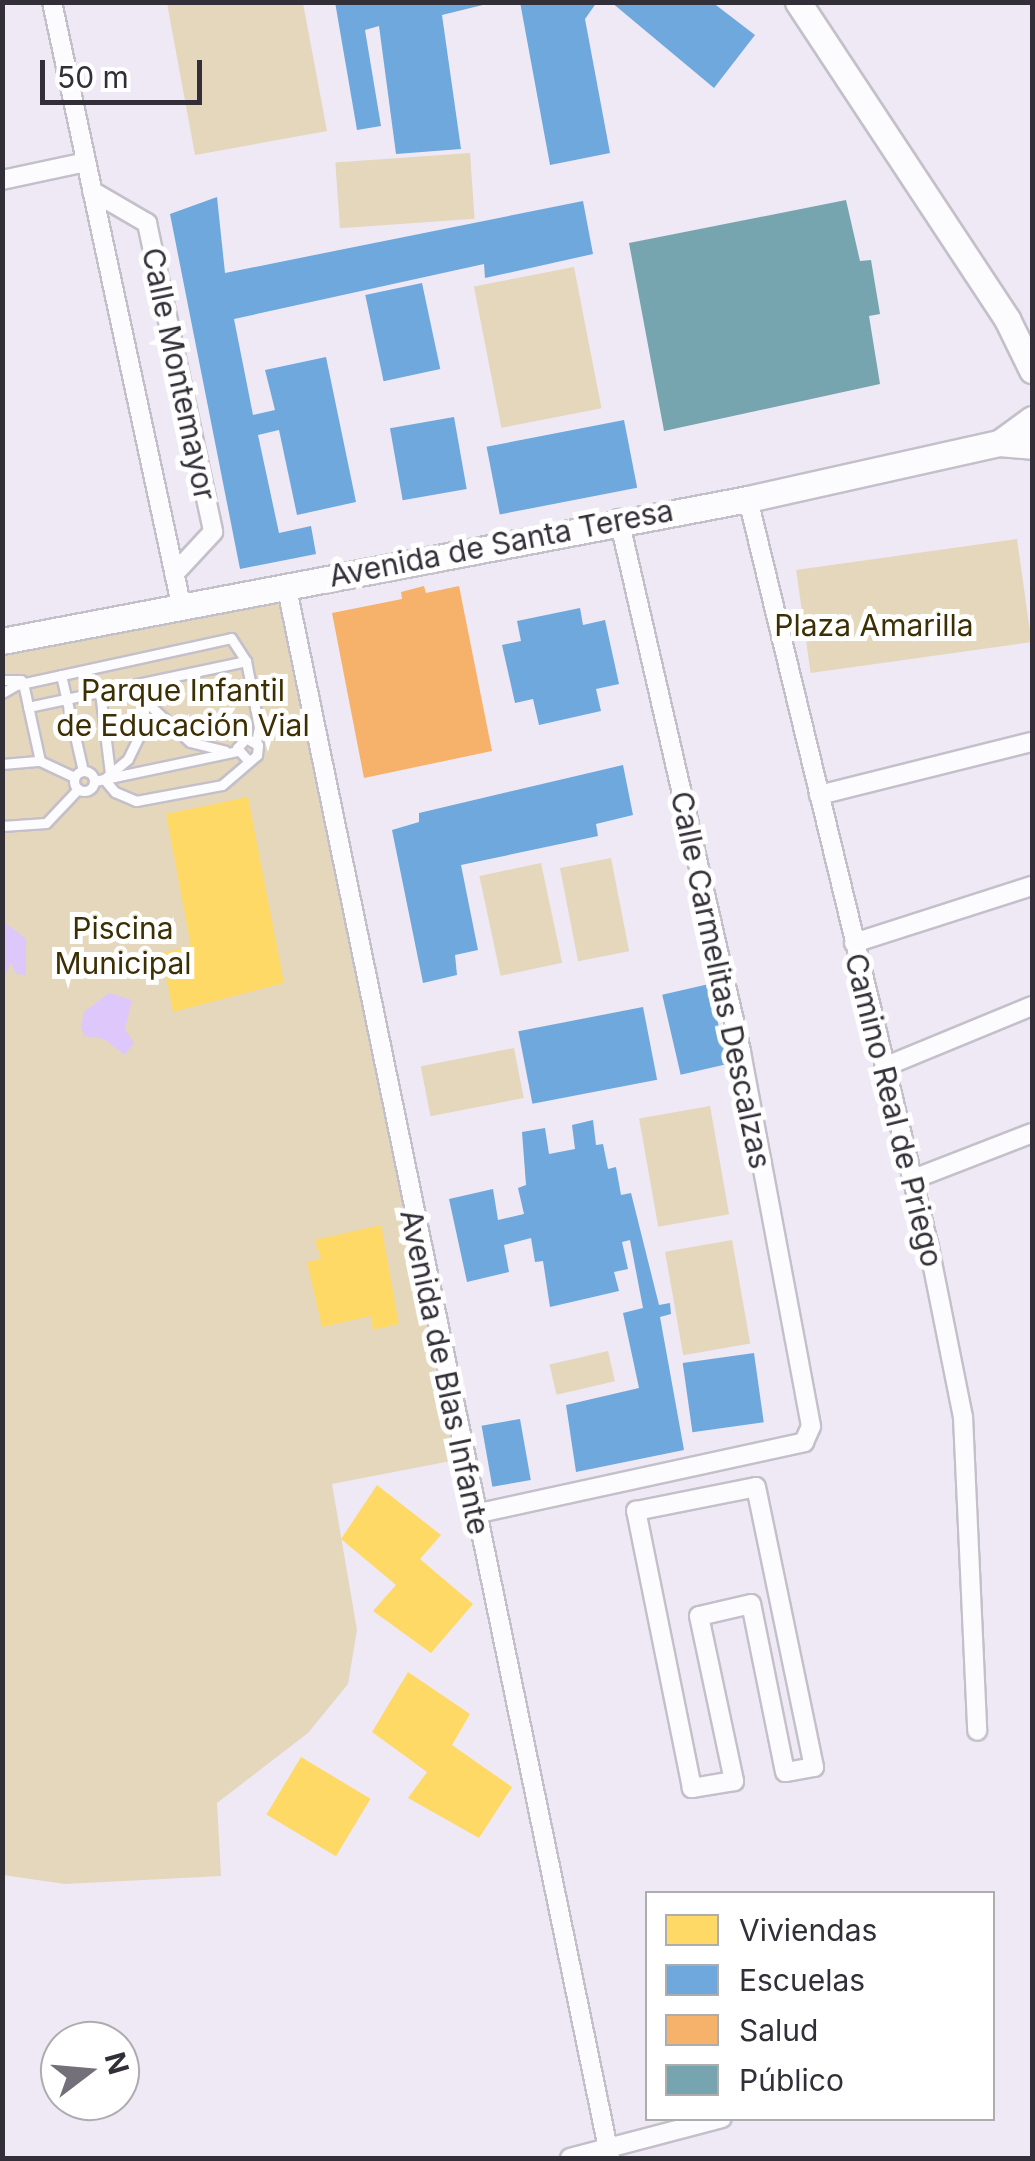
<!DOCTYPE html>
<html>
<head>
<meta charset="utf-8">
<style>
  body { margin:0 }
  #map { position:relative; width:1035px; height:2161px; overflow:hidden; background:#eee9f5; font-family:Inter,sans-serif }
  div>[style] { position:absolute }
  .green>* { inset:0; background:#e4d7bc; transform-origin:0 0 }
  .water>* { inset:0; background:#dec7fa }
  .homes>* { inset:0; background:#ffd966; transform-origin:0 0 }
  .schools>* { inset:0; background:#6fa8dc; transform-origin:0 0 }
  .health>* { inset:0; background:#f6b26b }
  .public>* { inset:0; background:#76a5af }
  .roads { filter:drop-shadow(2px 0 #c4c0ca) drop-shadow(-2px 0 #c4c0ca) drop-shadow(0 2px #c4c0ca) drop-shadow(0 -2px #c4c0ca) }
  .lane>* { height:9px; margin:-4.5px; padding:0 4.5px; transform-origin:4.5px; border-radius:4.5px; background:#fcfcfe }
  .lane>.ring { margin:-4.5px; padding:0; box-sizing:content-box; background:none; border:9px solid #fcfcfe; border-radius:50% }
  .street>* { height:18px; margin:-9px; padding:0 9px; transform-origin:9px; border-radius:9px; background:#fcfcfe }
  .secondary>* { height:25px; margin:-12.5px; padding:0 12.5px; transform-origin:12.5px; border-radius:12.5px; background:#fcfcfe }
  span { translate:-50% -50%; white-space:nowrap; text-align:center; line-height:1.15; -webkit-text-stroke:10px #fff; paint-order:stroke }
  .street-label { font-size:30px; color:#332f38 }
  .park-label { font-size:30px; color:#3c2f03 }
  .frame { position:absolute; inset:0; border:5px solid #332f38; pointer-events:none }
  .legend { position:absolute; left:645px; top:1891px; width:350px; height:230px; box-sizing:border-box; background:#fff; border:2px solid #adacaf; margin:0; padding:12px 18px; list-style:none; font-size:30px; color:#332f38 }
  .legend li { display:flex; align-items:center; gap:20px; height:50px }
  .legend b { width:50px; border:2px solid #adacaf }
  .north { position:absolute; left:40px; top:2021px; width:100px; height:100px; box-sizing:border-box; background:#fff; border:2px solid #adacaf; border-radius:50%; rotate:74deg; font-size:28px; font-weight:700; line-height:40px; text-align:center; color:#332f38 }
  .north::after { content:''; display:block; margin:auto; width:35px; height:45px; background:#74707a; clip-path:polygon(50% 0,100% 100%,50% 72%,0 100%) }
  .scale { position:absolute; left:40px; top:60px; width:162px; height:45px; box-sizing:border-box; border:5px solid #332f38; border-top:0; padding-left:12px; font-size:30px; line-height:35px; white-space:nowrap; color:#332f38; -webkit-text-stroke:8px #fff; paint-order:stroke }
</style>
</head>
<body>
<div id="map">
  <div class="green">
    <i style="clip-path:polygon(167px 3px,303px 3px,327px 131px,195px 155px)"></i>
    <i style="left:470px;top:153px;width:66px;height:135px;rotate:86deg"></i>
    <i style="left:574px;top:267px;width:144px;height:102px;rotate:79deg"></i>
    <i style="left:1017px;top:539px;width:104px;height:223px;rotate:82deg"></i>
    <i style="clip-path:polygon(286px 584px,461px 1459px,332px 1484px,357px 1630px,348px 1684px,308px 1733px,217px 1803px,221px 1876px,65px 1884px,3px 1875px,3px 644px)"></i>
    <i style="left:611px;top:858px;width:95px;height:52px;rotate:79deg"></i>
    <i style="left:541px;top:863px;width:102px;height:63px;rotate:78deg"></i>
    <i style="left:514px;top:1048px;width:51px;height:95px;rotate:79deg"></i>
    <i style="left:710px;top:1106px;width:110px;height:72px;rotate:80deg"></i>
    <i style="left:732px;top:1240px;width:105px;height:68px;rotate:80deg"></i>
    <i style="left:608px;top:1351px;width:31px;height:60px;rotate:77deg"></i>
  </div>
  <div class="water">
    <i style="clip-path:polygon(3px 921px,26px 939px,26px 975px,16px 974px,11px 963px,3px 980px)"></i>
    <i style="clip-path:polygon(109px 993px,132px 1000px,125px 1029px,134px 1043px,125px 1055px,104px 1039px,84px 1036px,81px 1027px,84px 1012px)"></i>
  </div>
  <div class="homes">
    <i style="clip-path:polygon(248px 797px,284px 983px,173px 1012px,162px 953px,191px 946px,166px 814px)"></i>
    <i style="clip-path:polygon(381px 1225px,399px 1324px,373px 1330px,371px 1316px,322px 1327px,307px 1262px,321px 1259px,315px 1240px)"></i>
    <i style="clip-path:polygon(377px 1485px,441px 1535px,420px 1559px,473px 1604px,431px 1653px,373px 1611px,396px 1585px,341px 1539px)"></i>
    <i style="clip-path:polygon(408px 1672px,470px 1714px,452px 1745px,512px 1787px,479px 1838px,408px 1798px,427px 1772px,372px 1732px)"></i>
    <i style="left:301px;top:1757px;width:81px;height:67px;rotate:31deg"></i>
  </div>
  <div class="schools">
    <i style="clip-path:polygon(335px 2px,495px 2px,442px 15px,461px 149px,396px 154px,379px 26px,365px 30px,381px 126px,357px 130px)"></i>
    <i style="clip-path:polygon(520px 2px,597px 2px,585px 19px,610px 153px,550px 165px)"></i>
    <i style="clip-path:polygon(611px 2px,712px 2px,755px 35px,714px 88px)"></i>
    <i style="clip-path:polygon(217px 197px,225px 273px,583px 201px,593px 254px,485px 278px,484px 264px,234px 319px,253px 415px,275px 410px,265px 370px,326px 357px,356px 502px,297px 515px,279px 430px,258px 435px,279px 533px,311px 526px,316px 554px,240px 569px,170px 214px)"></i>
    <i style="left:422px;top:283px;width:88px;height:58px;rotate:78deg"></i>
    <i style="left:454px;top:417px;width:73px;height:65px;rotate:80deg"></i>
    <i style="left:624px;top:420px;width:69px;height:140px;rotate:79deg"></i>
    <i style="clip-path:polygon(580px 608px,583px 625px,605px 620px,619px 684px,596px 689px,601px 711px,539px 725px,533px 699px,515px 703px,502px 645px,521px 641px,517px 621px)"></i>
    <i style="clip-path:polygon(623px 765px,633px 815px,596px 824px,598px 836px,461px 865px,478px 950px,455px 955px,457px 975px,423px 983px,392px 830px,419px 822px,419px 813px)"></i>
    <i style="left:709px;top:984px;width:82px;height:48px;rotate:77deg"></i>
    <i style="left:643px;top:1007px;width:74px;height:127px;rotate:79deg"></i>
    <i style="clip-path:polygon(593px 1120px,596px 1145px,603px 1144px,608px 1169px,616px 1167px,621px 1195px,631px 1193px,659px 1305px,670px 1303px,671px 1314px,660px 1317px,684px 1450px,576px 1472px,566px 1405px,639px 1388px,623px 1313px,643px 1308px,630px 1240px,622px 1242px,628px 1269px,614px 1272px,619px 1291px,550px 1307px,543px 1261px,535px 1262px,531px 1238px,504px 1245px,509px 1272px,467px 1282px,449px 1199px,493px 1189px,498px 1220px,524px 1214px,518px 1188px,526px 1185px,522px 1132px,545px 1128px,549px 1154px,575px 1149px,572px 1125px)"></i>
    <i style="left:754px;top:1353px;width:70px;height:72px;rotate:82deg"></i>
    <i style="left:520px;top:1419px;width:62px;height:39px;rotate:80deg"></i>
  </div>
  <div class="health">
    <i style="clip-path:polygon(424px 586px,426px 593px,459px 586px,492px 751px,364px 778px,332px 613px,402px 599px,401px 592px)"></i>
  </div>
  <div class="public">
    <i style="clip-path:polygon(846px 200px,860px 261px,871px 260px,880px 314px,869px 316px,880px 384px,664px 431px,629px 243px)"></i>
  </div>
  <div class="roads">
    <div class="lane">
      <i style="left:61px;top:675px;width:98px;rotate:77.1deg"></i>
      <i style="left:2px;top:680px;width:19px"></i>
      <i style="left:147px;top:682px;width:48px;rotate:95.9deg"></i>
      <i style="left:142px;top:730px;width:32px;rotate:116deg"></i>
      <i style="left:128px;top:759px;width:31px;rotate:140deg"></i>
      <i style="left:104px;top:779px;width:17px;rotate:50deg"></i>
      <i style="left:115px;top:792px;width:23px;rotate:23deg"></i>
      <i style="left:136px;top:801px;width:87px;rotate:-10.5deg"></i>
      <i style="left:222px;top:785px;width:46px;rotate:-40.6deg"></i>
      <i style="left:257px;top:755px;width:10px;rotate:-84deg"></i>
      <i style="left:258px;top:745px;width:14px;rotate:-150deg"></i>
      <i style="left:246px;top:738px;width:13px;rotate:132deg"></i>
      <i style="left:237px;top:748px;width:15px;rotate:48deg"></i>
      <i style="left:23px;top:683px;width:80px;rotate:77.7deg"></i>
      <i style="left:100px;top:692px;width:83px;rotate:83deg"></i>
      <i style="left:2px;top:693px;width:16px;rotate:-30deg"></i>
      <i style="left:16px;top:685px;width:220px;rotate:-12.3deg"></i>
      <i style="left:231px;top:638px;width:27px;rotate:57deg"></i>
      <i style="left:246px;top:661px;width:67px;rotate:78.9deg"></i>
      <i style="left:259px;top:727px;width:15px;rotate:101deg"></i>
      <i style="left:146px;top:702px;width:59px;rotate:42.3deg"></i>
      <i style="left:190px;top:742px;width:36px;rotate:14deg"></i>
      <i style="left:28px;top:707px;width:223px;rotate:-11.9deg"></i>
      <i style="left:2px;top:764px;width:38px;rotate:-5deg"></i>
      <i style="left:40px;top:761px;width:38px;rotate:25deg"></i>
      <i class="ring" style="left:74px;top:771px;width:11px;height:11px"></i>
      <i style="left:95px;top:781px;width:145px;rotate:-11.9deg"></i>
      <i style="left:2px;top:826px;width:44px;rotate:-3.9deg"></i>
      <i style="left:46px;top:823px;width:47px;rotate:-46.7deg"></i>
    </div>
    <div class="street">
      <i style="left:52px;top:2px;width:616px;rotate:77.91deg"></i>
      <i style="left:2px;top:180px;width:86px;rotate:-12.1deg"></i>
      <i style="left:92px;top:191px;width:64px;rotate:30.2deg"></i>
      <i style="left:147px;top:223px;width:316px;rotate:77.9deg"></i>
      <i style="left:213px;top:532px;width:57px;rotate:132.9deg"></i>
      <i style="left:748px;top:499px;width:770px;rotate:76.4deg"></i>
      <i style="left:929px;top:1247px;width:173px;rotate:78.7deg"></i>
      <i style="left:963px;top:1417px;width:314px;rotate:87.4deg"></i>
      <i style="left:286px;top:584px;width:1607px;rotate:78.37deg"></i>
      <i style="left:819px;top:795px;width:219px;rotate:-14deg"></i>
      <i style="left:854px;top:943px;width:187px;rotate:-17.8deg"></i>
      <i style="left:884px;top:1067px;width:160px;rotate:-22.4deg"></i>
      <i style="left:911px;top:1180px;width:130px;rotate:-21.2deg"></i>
      <i style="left:756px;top:1487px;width:286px;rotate:78.3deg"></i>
      <i style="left:814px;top:1767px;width:29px;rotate:170deg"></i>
      <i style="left:785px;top:1772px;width:171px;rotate:-101.4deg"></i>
      <i style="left:751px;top:1604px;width:53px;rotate:167deg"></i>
      <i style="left:699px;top:1616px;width:169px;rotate:78deg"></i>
      <i style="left:734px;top:1781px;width:43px;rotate:170.5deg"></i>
      <i style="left:692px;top:1788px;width:283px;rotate:-101.4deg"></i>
      <i style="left:636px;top:1511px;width:122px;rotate:-11.3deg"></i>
      <i style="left:475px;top:1514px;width:337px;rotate:-12.3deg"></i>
      <i style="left:804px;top:1442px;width:17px;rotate:-66deg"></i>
      <i style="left:811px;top:1426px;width:381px;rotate:-100.6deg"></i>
      <i style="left:741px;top:1051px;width:546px;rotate:-102.92deg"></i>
      <i style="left:570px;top:2158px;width:157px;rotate:-14.7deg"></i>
    </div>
    <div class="secondary">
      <i style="left:798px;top:2px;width:380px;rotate:56.6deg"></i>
      <i style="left:1007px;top:319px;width:57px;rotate:63.9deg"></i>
      <i style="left:999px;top:443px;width:41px;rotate:-36deg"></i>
      <i style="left:2px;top:641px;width:759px;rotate:-10.78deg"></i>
      <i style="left:748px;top:499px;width:257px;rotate:-12.6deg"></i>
      <i style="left:999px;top:443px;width:33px;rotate:5deg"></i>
    </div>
  </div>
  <div class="street-label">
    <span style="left:179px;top:374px;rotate:78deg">Calle Montemayor</span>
    <span style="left:501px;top:543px;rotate:-11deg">Avenida de Santa Teresa</span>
    <span style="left:721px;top:980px;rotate:78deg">Calle Carmelitas Descalzas</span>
    <span style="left:894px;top:1110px;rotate:76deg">Camino Real de Priego</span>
    <span style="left:445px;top:1372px;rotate:78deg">Avenida de Blas Infante</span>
  </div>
  <div class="park-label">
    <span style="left:874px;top:625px">Plaza Amarilla</span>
    <span style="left:183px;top:707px">Parque Infantil<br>de Educación Vial</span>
    <span style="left:123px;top:945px">Piscina<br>Municipal</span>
  </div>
  <div class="frame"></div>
  <ul class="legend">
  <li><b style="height:28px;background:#ffd966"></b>Viviendas</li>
  <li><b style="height:28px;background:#6fa8dc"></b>Escuelas</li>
  <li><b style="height:28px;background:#f6b26b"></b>Salud</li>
  <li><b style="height:28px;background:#76a5af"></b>Público</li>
  </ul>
  <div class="north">N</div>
  <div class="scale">50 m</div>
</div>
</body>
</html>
